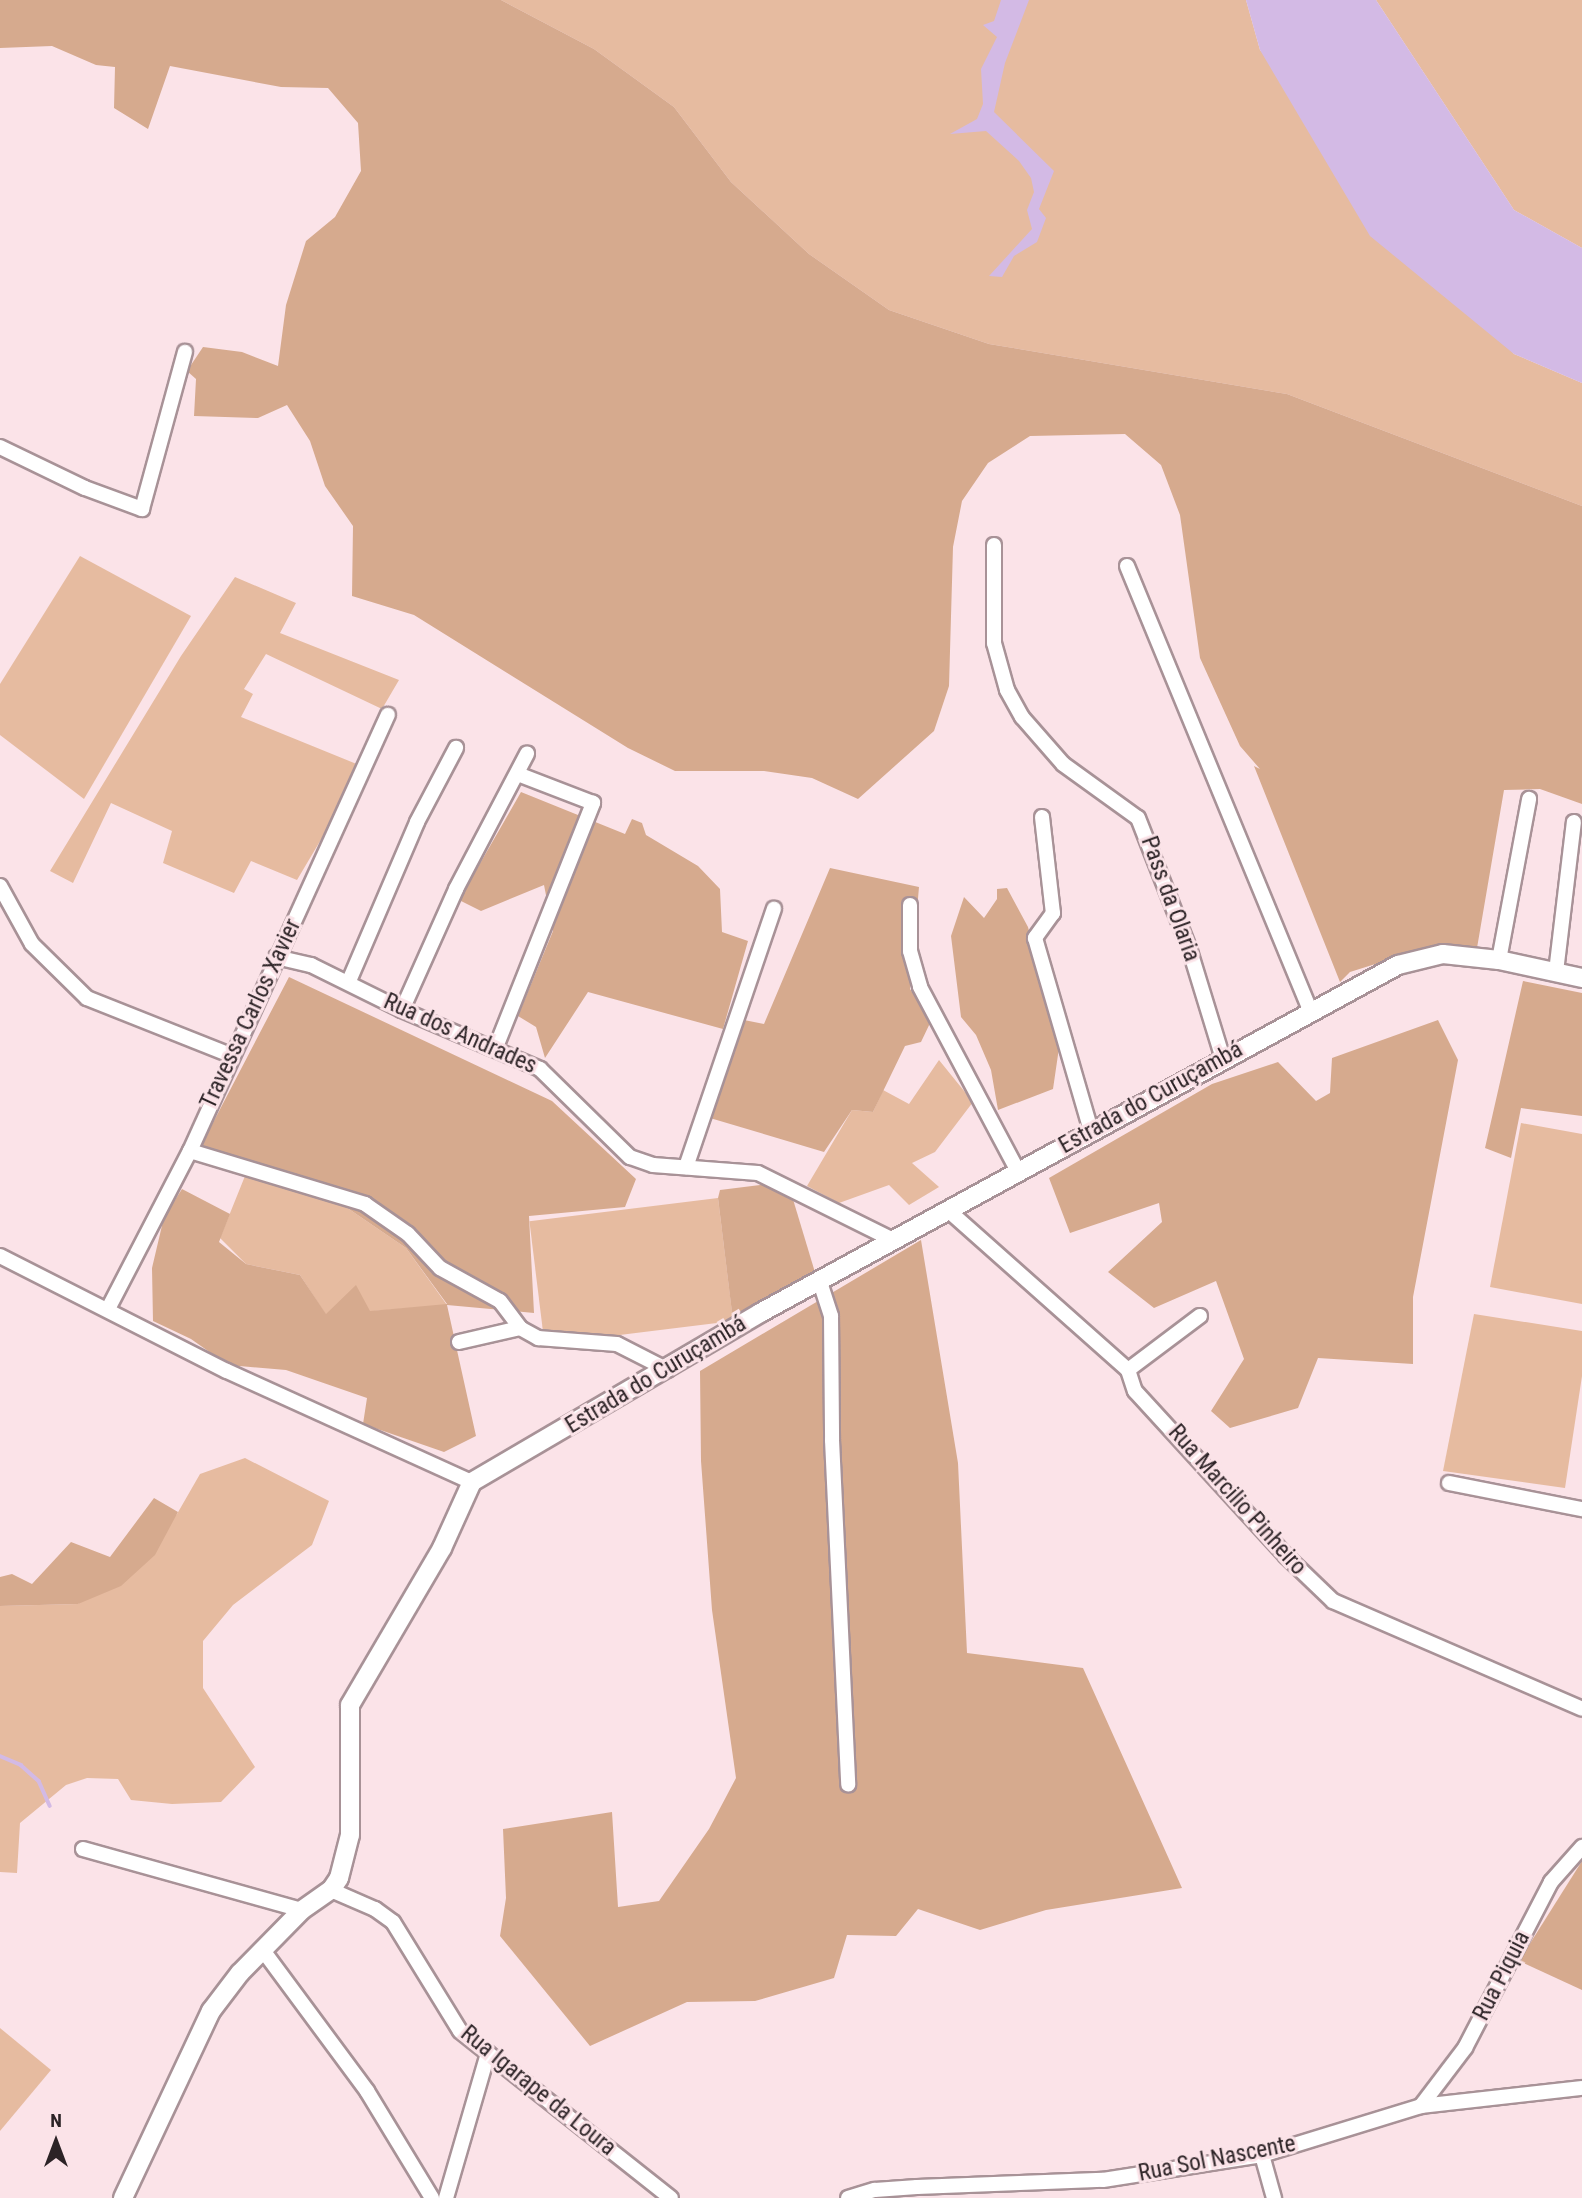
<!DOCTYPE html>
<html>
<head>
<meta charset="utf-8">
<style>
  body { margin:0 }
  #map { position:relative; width:1582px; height:2198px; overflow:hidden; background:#fbe3e8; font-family:"Roboto Condensed",sans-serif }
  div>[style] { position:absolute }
  .green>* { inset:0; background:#e6bba0; transform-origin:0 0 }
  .forest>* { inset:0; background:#d6aa8e }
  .water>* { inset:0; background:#d3bae5 }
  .stream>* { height:3.5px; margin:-1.75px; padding:0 1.75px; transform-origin:1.75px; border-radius:1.75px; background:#d3bae5 }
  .roads { filter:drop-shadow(2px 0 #a89297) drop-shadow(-2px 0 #a89297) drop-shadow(0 2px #a89297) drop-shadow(0 -2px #a89297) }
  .minor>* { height:14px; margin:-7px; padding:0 7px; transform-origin:7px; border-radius:7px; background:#fff }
  .tertiary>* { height:18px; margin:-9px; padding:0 9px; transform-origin:9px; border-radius:9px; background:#fff }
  span { translate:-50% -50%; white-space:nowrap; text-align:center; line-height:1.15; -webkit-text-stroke:6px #fbe3e8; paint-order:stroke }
  .street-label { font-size:23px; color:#2c2326 }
  .north { position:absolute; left:21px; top:2107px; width:70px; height:70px; -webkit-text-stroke:5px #fbe3e8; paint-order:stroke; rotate:0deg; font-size:19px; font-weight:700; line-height:28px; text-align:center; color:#2c2326 }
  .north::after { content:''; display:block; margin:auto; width:24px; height:32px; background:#2c2326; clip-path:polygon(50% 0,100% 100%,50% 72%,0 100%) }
</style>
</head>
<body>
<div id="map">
  <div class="green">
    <i style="clip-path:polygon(501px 0,1246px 0,1260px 50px,1514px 354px,1582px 383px,1582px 506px,1287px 394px,989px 344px,889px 310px,809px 254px,731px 182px,674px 107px,594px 49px)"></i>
    <i style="clip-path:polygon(1376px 0,1582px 0,1582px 248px,1514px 210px)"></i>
    <i style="clip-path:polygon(80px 556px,191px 616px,84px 799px,0 735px,0 684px)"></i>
    <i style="clip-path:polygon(235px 577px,296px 603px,280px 633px,399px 680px,382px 709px,266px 654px,244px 689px,253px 694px,241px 717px,364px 767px,297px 880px,251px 861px,234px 893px,163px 863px,172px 831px,111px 803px,73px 883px,50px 871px,181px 656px)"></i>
    <i style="clip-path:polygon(939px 1060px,973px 1102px,935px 1152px,912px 1163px,939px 1187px,909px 1205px,889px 1185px,839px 1203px,807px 1186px,852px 1110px,873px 1112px,883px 1090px,909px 1104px)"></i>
    <i style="clip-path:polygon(1521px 1123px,1582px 1134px,1582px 1304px,1490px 1287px)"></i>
    <i style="clip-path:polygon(245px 1176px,343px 1205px,406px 1248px,447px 1305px,326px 1315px,300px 1275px,246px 1264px,220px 1238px)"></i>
    <i style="left:718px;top:1198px;width:124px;height:190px;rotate:83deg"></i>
    <i style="clip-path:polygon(1474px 1314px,1582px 1331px,1582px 1376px,1565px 1488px,1443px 1471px)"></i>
    <i style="clip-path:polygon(245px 1458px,329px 1501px,312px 1545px,233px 1605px,203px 1641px,203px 1688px,255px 1767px,221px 1802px,172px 1804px,131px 1800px,118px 1779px,87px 1778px,66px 1785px,20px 1823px,17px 1873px,0 1872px,0 1606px,78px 1604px,177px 1514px,200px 1474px)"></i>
    <i style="clip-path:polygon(0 2028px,51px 2070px,0 2131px)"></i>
  </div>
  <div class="forest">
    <i style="clip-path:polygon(0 0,501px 0,594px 49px,674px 107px,731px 182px,809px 254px,889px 310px,989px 344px,1287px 394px,1582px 506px,1582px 804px,1540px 789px,1504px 790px,1477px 948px,1423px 949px,1350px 972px,1340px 982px,1254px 766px,1260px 769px,1240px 746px,1200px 658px,1180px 515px,1161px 465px,1125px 434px,1030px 436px,988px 463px,962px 501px,953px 547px,949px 686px,934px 731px,858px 799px,812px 778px,764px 771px,675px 771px,628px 748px,414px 615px,352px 596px,353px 526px,325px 486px,310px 441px,287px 405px,258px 418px,194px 416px,196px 379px,187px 371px,203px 347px,242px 352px,278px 366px,286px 305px,306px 241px,335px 217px,361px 171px,358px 123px,328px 88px,281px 87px,170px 66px,148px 129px,114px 108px,115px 67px,96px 65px,52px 46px,0 48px)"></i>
    <i style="clip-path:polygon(521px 792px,625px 834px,632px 819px,642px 823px,646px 835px,698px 866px,720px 889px,722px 932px,748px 941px,723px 1029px,588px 992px,545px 1058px,536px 1027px,518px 1016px,553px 931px,544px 885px,481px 911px,459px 900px)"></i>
    <i style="clip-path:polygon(830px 868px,919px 887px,910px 989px,932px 1019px,921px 1042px,905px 1046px,873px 1112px,852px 1110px,824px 1152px,710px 1118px,744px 1020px,764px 1024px)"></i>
    <i style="clip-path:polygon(1007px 888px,1028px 927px,1059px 1048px,1053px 1089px,998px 1110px,991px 1070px,976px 1035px,961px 1017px,951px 936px,964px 897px,984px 918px,997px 899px,997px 889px)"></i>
    <i style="clip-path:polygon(289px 977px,552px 1101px,636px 1179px,625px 1207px,529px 1216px,534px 1313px,447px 1305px,476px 1436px,444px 1452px,363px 1424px,367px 1398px,286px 1370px,228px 1365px,191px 1339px,153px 1321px,152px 1268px,164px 1217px,182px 1189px,230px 1214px,219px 1242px,246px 1264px,300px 1275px,326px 1314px,356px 1285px,370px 1311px,447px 1304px,406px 1248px,343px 1205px,193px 1161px)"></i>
    <i style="clip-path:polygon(1523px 981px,1582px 993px,1582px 1116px,1521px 1108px,1511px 1158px,1485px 1148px)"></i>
    <i style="clip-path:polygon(1438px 1020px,1458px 1060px,1413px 1297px,1413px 1364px,1318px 1358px,1298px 1408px,1230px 1428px,1211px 1411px,1244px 1359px,1216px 1281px,1154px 1308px,1108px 1272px,1162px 1222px,1159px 1203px,1070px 1233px,1049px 1178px,1212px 1084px,1278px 1062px,1316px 1101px,1330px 1093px,1332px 1058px)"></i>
    <i style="clip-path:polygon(768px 1184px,792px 1196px,817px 1279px,733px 1321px,718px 1198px,720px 1190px)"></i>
    <i style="clip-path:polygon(921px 1240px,958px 1463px,967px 1653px,1083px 1668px,1182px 1888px,1046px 1910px,980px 1930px,918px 1909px,896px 1936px,847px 1935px,834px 1978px,755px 2001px,687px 2002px,590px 2046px,500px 1936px,506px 1898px,503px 1829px,612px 1812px,618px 1907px,659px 1901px,709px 1829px,736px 1778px,712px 1610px,701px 1461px,700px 1371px)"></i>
    <i style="clip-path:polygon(154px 1498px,178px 1512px,155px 1555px,121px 1586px,78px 1604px,0 1606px,0 1577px,12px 1574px,32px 1584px,71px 1542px,110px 1557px)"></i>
    <i style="clip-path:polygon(1582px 1861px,1582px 1990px,1519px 1961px)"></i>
  </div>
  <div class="water">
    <i style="clip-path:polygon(1001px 0,1029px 0,1005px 63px,994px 112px,1054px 171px,1039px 209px,1046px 218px,1037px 242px,1014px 256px,1002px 277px,989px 276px,1032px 229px,1027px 210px,1034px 192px,1031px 178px,1019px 161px,986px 131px,950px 134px,977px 119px,983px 104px,981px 69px,997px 37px,983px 25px,994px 21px)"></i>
    <i style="clip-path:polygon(1246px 0,1376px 0,1514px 210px,1582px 248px,1582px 383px,1514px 354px,1370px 236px,1260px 50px)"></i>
  </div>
  <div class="stream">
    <i style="left:0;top:1756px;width:23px;rotate:23deg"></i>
    <i style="left:21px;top:1765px;width:24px;rotate:42deg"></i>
    <i style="left:39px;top:1781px;width:27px;rotate:66deg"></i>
  </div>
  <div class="roads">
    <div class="minor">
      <i style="left:0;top:447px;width:94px;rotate:25.8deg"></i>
      <i style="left:85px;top:488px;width:61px;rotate:20.2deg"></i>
      <i style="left:142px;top:509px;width:163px;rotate:-74.7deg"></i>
      <i style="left:994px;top:545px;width:98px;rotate:90deg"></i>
      <i style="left:994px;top:643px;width:49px;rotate:74.5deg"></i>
      <i style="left:1007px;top:690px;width:31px;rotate:61deg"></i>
      <i style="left:1022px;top:717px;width:62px;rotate:48.9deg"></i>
      <i style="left:1063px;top:764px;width:92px;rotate:35.8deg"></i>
      <i style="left:1138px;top:818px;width:143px;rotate:68.6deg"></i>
      <i style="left:1190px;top:951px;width:113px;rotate:73deg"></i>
      <i style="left:1127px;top:566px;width:481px;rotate:67.6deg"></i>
      <i style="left:1042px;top:817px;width:97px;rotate:83.5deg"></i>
      <i style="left:1053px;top:913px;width:31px;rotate:126deg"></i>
      <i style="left:1035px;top:938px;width:201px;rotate:73.8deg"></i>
      <i style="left:0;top:886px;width:66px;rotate:61.1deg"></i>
      <i style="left:32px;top:944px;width:77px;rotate:44.5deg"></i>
      <i style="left:87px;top:998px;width:154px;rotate:21.7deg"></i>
      <i style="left:910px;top:905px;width:46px;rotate:90deg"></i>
      <i style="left:910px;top:951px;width:37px;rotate:74deg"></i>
      <i style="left:920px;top:987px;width:208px;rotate:62deg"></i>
      <i style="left:276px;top:957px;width:36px;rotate:13deg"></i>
      <i style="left:311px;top:965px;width:102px;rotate:26.3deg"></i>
      <i style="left:402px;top:1010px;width:150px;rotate:23.1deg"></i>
      <i style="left:540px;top:1069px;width:126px;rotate:44.4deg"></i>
      <i style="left:630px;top:1157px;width:24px;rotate:19deg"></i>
      <i style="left:653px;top:1165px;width:105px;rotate:4.4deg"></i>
      <i style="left:758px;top:1173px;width:151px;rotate:26.4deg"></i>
      <i style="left:1499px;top:960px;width:164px;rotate:-79.4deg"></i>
      <i style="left:1556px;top:972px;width:151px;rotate:-83.2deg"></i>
      <i style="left:349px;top:981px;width:173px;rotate:-66.8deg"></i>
      <i style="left:417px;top:822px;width:84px;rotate:-62.2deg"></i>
      <i style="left:402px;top:1010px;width:133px;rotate:-65.9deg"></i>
      <i style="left:456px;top:889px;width:153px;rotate:-62.3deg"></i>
      <i style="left:496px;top:1047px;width:263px;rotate:-68.3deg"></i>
      <i style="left:593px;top:803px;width:80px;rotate:-158.9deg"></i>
      <i style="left:190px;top:1151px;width:183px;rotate:16.8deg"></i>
      <i style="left:365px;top:1204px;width:52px;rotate:34.9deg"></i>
      <i style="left:408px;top:1234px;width:47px;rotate:46.7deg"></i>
      <i style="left:440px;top:1268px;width:68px;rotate:28.8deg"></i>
      <i style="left:500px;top:1301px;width:34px;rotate:53deg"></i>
      <i style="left:520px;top:1328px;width:21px;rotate:29deg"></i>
      <i style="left:538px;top:1338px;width:79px;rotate:4.3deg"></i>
      <i style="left:617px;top:1344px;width:57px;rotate:27deg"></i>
      <i style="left:686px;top:1167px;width:273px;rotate:-71.2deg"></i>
      <i style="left:949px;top:1211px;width:239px;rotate:41.6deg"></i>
      <i style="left:1128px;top:1370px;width:22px;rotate:72deg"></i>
      <i style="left:1135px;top:1391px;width:224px;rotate:47.5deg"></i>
      <i style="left:1286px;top:1556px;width:65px;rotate:43.8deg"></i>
      <i style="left:1333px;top:1601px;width:271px;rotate:23.4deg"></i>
      <i style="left:0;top:1256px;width:254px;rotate:26.9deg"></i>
      <i style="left:227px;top:1371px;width:269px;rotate:24.4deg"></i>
      <i style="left:820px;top:1282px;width:36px;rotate:72deg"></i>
      <i style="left:831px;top:1316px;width:124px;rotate:89.5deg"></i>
      <i style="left:832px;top:1440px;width:345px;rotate:87.3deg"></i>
      <i style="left:108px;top:1309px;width:178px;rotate:-62.6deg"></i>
      <i style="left:190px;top:1151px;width:479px;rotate:-65.6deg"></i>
      <i style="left:459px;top:1342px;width:63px;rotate:-12.9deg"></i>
      <i style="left:1128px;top:1370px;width:90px;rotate:-36.9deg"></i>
      <i style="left:1449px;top:1483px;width:136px;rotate:11.1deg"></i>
      <i style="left:83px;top:1849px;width:227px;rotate:15.6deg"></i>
      <i style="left:331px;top:1890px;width:48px;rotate:23.4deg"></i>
      <i style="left:375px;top:1909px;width:22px;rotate:36deg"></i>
      <i style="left:393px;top:1922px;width:128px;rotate:58.4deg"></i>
      <i style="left:460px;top:2031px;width:269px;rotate:38.4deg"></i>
      <i style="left:262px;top:1949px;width:177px;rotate:53.5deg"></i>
      <i style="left:367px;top:2091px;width:125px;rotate:58.7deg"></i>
      <i style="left:1421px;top:2106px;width:73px;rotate:-52.8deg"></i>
      <i style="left:1465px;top:2048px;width:187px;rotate:-62.6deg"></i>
      <i style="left:1551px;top:1882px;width:47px;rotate:-48.5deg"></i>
      <i style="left:1262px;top:2155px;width:45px;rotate:74.4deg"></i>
      <i style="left:446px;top:2198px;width:151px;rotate:-73.8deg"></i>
      <i style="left:848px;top:2198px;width:28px;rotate:-17deg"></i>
      <i style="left:875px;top:2190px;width:42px;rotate:-4.1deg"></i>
      <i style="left:917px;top:2187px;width:186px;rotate:-2.2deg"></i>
      <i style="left:1103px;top:2180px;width:161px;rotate:-8.9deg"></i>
      <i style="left:1262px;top:2155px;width:166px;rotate:-17.1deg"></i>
      <i style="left:1421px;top:2106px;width:162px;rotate:-6.4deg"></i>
    </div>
    <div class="tertiary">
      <i style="left:123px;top:2198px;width:207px;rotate:-64.8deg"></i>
      <i style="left:211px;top:2011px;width:48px;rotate:-52.7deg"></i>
      <i style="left:240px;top:1973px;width:88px;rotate:-45.5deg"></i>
      <i style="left:302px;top:1910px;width:35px;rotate:-35deg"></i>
      <i style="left:331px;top:1890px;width:14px;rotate:-56deg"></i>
      <i style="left:339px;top:1878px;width:44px;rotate:-75.7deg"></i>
      <i style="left:350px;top:1835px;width:130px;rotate:-90deg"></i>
      <i style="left:350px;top:1705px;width:182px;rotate:-59.6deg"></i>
      <i style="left:442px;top:1548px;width:72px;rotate:-65.6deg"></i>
      <i style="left:472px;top:1482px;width:334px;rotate:-30.4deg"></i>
      <i style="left:760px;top:1313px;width:727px;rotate:-28.61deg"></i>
      <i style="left:1398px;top:965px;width:46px;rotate:-13.7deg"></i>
      <i style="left:1443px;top:954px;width:56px;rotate:6.1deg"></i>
      <i style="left:1499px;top:960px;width:85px;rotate:12.2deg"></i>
    </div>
  </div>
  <div class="street-label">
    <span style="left:1170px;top:899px;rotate:70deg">Pass da Olaria</span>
    <span style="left:251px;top:1014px;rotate:-65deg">Travessa Carlos Xavier</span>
    <span style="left:460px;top:1034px;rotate:24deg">Rua dos Andrades</span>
    <span style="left:1151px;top:1098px;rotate:-29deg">Estrada do Curuçambá</span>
    <span style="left:656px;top:1375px;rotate:-31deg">Estrada do Curuçambá</span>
    <span style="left:1237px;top:1500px;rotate:48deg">Rua Marcilio Pinheiro</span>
    <span style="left:1502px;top:1976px;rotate:-63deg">Rua Piquia</span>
    <span style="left:538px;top:2091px;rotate:39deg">Rua Igarape da Loura</span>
    <span style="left:1217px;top:2159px;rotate:-11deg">Rua Sol Nascente</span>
  </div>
  <div class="north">N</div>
</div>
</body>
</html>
